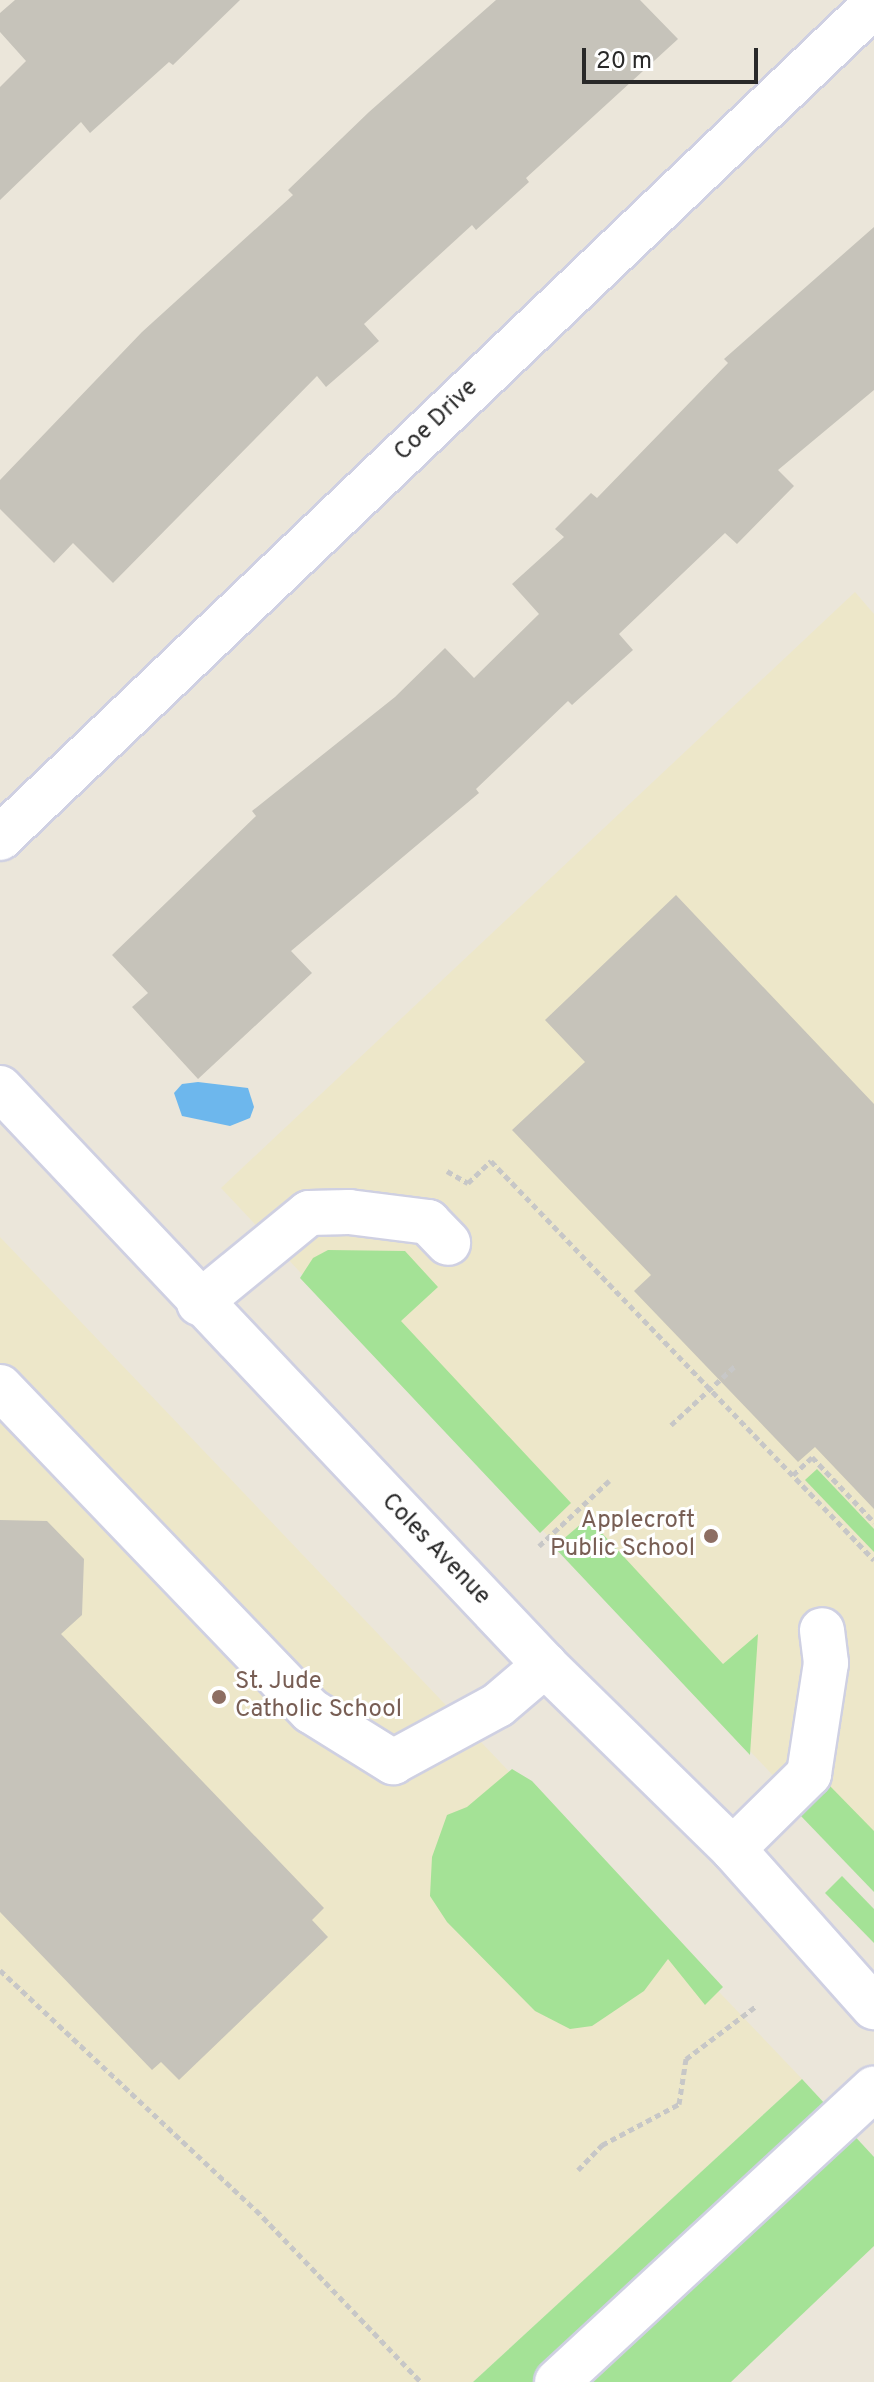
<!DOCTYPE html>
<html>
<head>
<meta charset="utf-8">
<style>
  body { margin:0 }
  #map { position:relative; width:874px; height:2382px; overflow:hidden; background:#ebe6da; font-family:Overpass,sans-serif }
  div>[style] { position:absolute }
  .education>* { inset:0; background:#ede7c9 }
  .green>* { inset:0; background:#a4e296 }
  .water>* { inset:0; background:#6db7ed }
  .building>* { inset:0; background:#c6c3ba }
  .path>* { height:5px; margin-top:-2.5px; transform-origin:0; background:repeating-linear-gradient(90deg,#c7c7c7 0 6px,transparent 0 10px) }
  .roads { filter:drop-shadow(2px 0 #cfd0e2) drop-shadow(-2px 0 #cfd0e2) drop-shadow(0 2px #cfd0e2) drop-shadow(0 -2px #cfd0e2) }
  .minor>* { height:44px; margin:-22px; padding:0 22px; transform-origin:22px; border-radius:22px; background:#fff }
  .dots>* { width:22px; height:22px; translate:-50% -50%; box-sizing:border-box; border:4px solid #fff; border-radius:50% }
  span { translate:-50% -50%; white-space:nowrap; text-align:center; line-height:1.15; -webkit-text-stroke:6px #fff; paint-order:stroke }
  .street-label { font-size:24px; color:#292929 }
  .education-label { font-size:24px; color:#785e54 }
  .right { translate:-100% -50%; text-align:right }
  .left { translate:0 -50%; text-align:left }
  .scale { position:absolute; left:582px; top:48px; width:176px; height:36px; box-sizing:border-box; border:4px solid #292929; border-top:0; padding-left:10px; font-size:24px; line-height:28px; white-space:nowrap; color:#292929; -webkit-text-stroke:6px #fff; paint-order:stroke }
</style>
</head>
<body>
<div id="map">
  <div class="education">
    <i style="clip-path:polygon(855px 592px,874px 614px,874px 1883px,221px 1188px)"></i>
    <i style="clip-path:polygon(0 1237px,802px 2079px,473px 2382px,0 2382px)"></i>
  </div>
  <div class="green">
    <i style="clip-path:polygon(328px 1250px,405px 1251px,438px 1287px,401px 1321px,571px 1503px,540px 1533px,300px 1278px,313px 1258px)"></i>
    <i style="clip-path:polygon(817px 1469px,874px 1529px,874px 1552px,805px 1480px)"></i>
    <i style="clip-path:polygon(588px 1518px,723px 1664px,758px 1634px,750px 1755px,554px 1547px)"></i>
    <i style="clip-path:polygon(512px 1769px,532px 1781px,723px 1987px,705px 2005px,668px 1959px,644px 1991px,592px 2026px,570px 2029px,535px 2011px,447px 1922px,430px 1896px,432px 1857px,447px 1815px,467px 1807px)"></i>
    <i style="clip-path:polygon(829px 1785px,874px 1831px,874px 1892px,799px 1814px)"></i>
    <i style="clip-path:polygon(842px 1876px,874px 1909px,874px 1943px,825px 1893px)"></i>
    <i style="clip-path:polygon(802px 2079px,874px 2157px,874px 2246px,731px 2382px,473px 2382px)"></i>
  </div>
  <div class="water">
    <i style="clip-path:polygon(198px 1082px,248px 1088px,254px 1107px,250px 1118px,230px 1126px,182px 1116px,174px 1093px,182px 1084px)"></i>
  </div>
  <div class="building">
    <i style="clip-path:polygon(15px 0,240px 0,173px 65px,169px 62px,90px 133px,81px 122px,0 200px,0 87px,26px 61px,0 32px,0 13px)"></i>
    <i style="clip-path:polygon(496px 0,640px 0,678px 39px,526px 178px,529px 182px,476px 230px,472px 225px,364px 324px,379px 341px,326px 387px,317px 376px,113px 583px,73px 543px,54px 563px,0 509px,0 480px,142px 332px,293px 195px,288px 190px,369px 112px)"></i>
    <i style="clip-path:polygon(874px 227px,874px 390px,778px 470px,794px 486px,737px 544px,725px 533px,619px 634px,633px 650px,572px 705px,568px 701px,476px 789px,479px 793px,291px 951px,312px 973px,198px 1079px,132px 1007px,148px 993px,112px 955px,256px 816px,252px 811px,395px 697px,445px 648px,474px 678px,539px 614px,512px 584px,564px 537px,555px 529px,591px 493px,597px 498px,728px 363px,724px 359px)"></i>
    <i style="clip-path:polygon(676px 895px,874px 1104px,874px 1509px,815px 1447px,798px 1462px,634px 1291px,651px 1275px,512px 1130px,585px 1062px,545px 1020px)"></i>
    <i style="clip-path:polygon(0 1520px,47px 1521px,84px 1559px,82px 1615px,61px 1634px,324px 1908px,312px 1920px,328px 1937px,179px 2080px,161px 2062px,152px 2070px,0 1912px)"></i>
  </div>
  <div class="path">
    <i style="left:447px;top:1171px;width:24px;rotate:30deg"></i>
    <i style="left:468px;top:1183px;width:32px;rotate:-44deg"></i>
    <i style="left:491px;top:1161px;width:553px;rotate:46.17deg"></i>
    <i style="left:671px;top:1425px;width:88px;rotate:-42.7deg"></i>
    <i style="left:793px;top:1475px;width:26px;rotate:-43deg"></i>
    <i style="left:812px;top:1457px;width:90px;rotate:46.4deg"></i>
    <i style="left:539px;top:1546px;width:96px;rotate:-42.9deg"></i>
    <i style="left:0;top:1970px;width:351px;rotate:43.2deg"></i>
    <i style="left:256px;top:2210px;width:238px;rotate:46.2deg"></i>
    <i style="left:578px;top:2170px;width:35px;rotate:-46deg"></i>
    <i style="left:602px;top:2145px;width:87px;rotate:-28deg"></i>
    <i style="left:679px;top:2104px;width:46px;rotate:-81.2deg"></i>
    <i style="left:686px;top:2059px;width:88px;rotate:-37.1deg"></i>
  </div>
  <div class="roads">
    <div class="minor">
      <i style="left:0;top:838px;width:1207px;rotate:-43.62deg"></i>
      <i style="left:0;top:1088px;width:794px;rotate:46.63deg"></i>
      <i style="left:545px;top:1665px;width:263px;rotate:44.4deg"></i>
      <i style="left:733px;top:1849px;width:212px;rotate:48.3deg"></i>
      <i style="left:199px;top:1303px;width:142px;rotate:-39.3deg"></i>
      <i style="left:309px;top:1213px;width:40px;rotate:-1.4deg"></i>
      <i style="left:349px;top:1212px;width:80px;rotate:7.2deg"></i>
      <i style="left:428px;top:1222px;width:29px;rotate:46deg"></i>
      <i style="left:0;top:1387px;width:449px;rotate:46.2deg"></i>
      <i style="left:311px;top:1711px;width:97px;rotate:31.9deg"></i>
      <i style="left:393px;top:1762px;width:119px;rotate:-28.5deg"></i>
      <i style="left:498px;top:1705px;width:62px;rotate:-40.4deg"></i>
      <i style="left:733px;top:1849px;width:107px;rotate:-44.6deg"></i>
      <i style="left:809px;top:1774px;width:112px;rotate:-81.3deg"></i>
      <i style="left:826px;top:1663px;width:33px;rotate:-97deg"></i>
      <i style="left:557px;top:2382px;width:432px;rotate:-42.8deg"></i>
    </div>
  </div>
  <div class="dots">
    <i style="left:711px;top:1536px;background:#8d6e63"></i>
    <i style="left:219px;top:1697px;background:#8d6e63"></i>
  </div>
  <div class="street-label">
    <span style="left:437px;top:421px;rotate:-44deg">Coe Drive</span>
    <span style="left:435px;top:1550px;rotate:46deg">Coles Avenue</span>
  </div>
  <div class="education-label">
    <span class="right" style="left:695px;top:1536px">Applecroft<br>Public School</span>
    <span class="left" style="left:235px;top:1697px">St. Jude<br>Catholic School</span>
  </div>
  <div class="scale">20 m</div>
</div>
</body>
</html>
